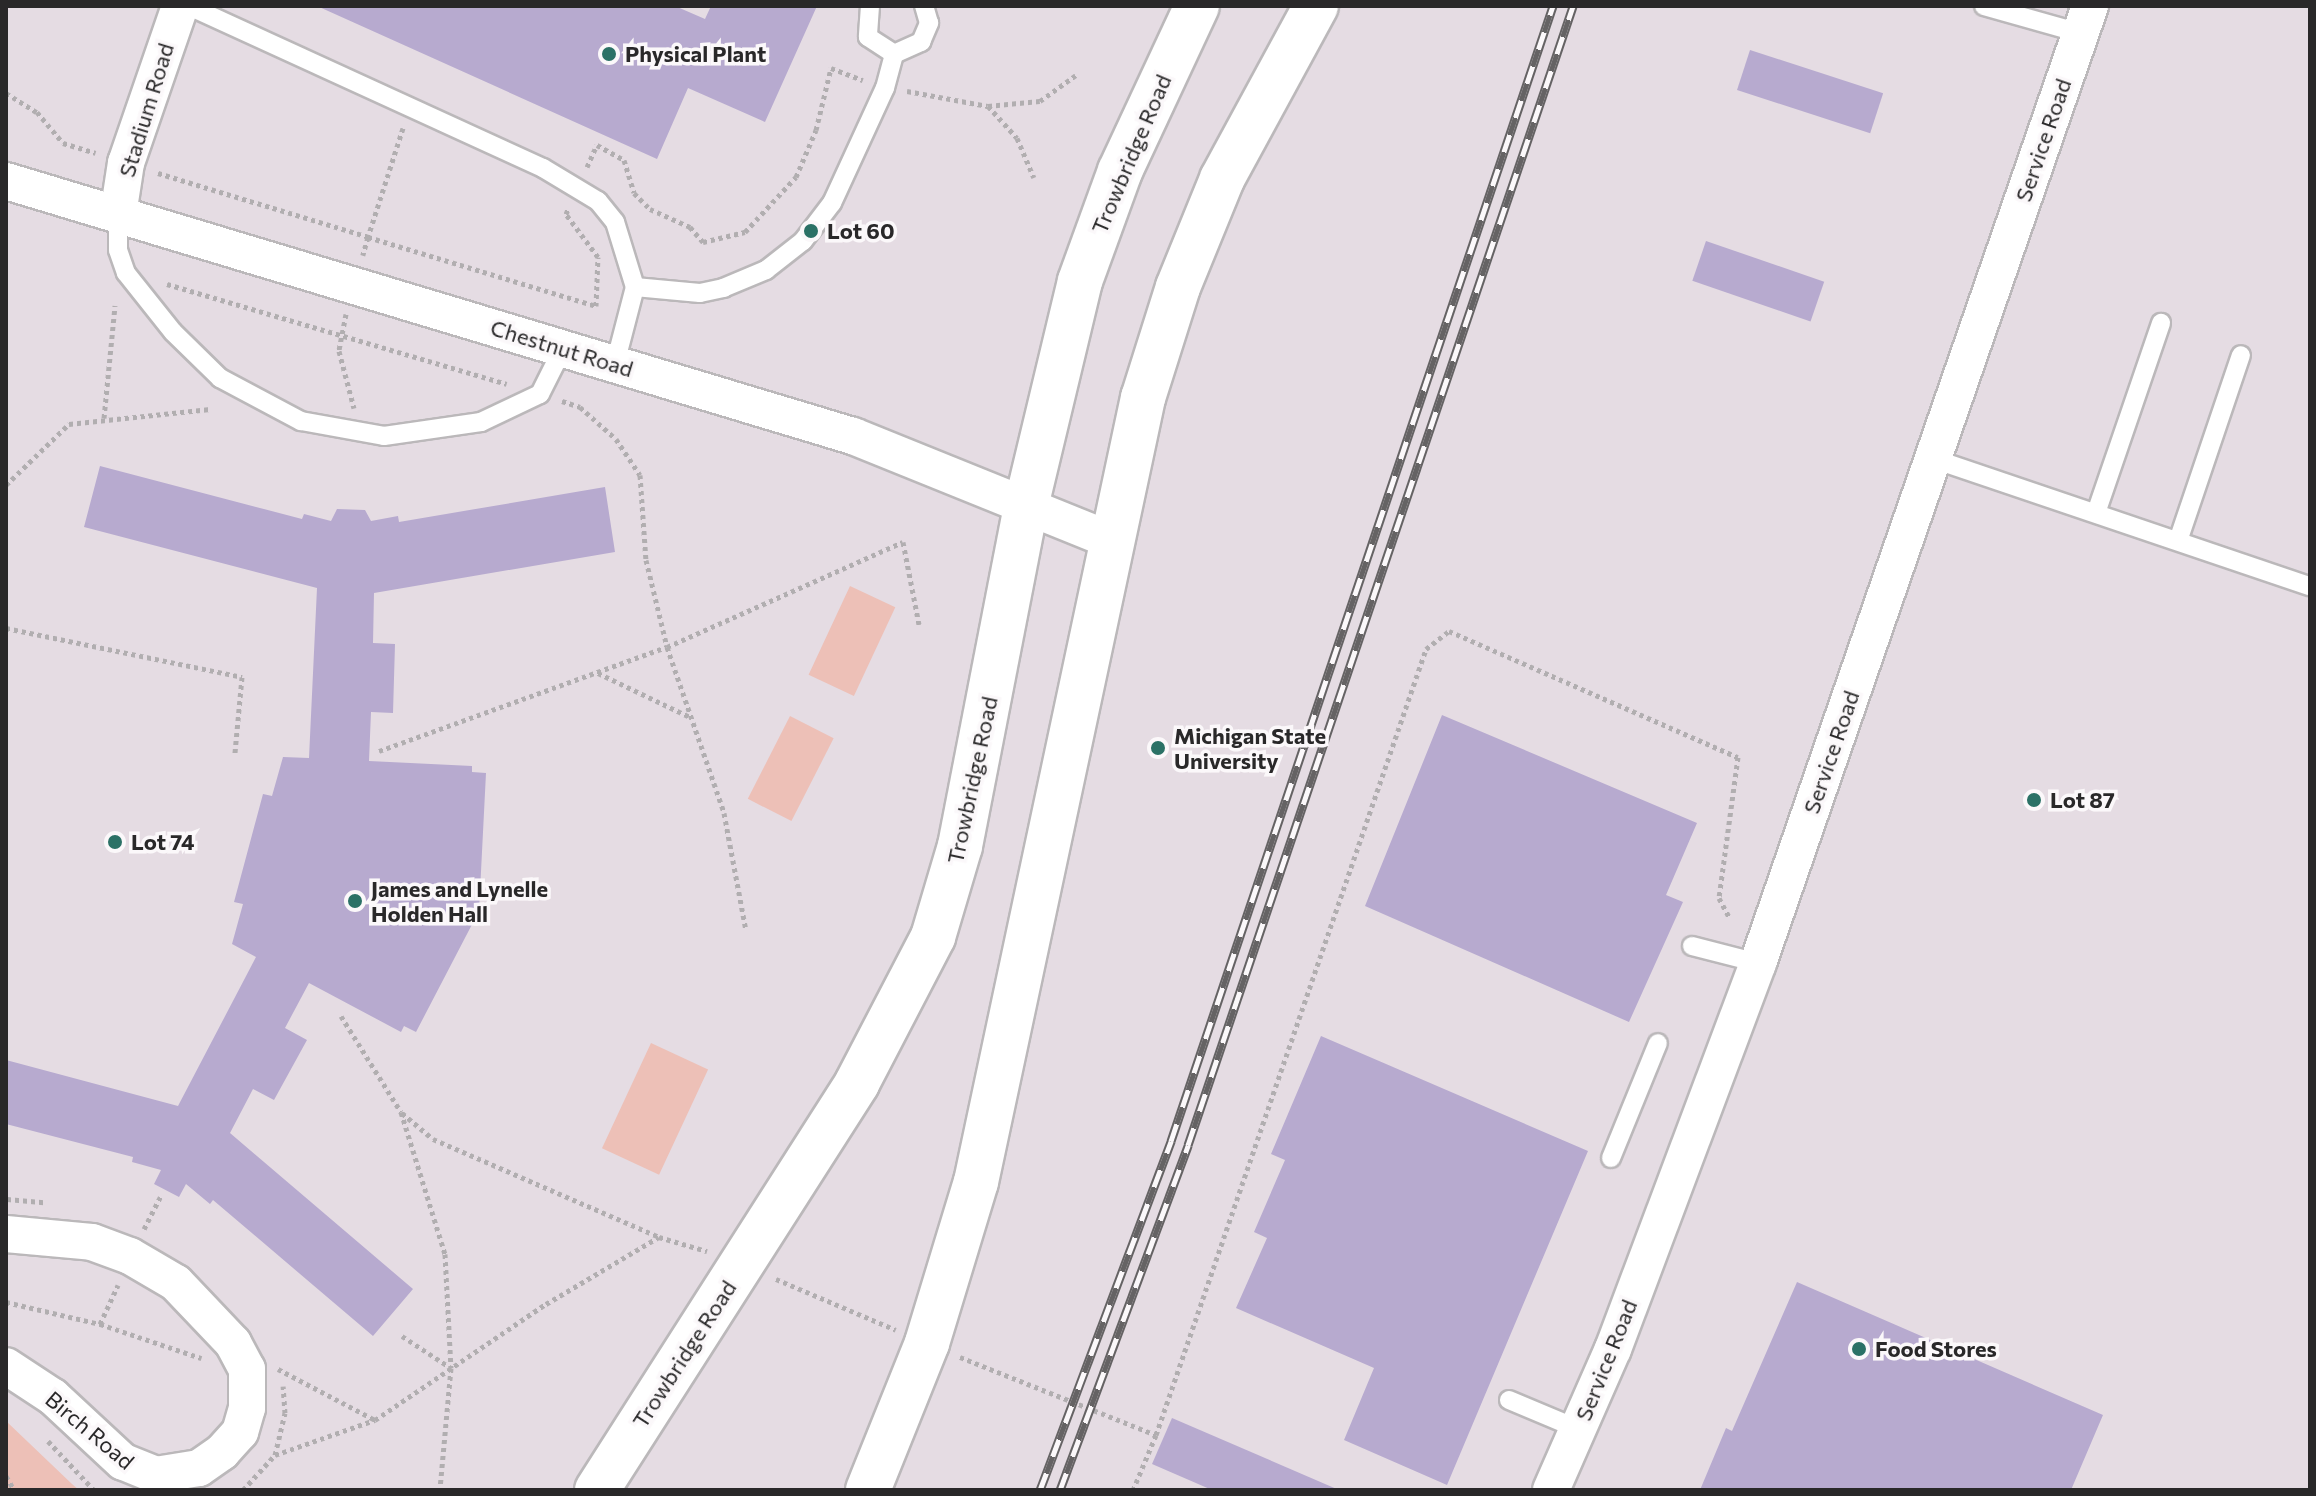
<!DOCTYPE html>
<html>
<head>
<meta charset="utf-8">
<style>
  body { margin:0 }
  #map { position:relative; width:2316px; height:1496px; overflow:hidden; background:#eeebed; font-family:Commissioner,sans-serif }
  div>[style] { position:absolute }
  .built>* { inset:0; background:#e5dce3; transform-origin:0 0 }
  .green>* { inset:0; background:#edc0b7; transform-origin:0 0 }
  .building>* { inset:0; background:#b7aacf; transform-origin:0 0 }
  .path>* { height:5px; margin-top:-2.5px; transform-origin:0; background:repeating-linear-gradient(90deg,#b1aeb0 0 4px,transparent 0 8px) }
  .roads { filter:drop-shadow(2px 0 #bbb8ba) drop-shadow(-2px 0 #bbb8ba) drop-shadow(0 2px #bbb8ba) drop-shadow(0 -2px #bbb8ba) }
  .service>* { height:18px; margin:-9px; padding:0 9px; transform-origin:9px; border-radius:9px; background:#fff }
  .minor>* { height:36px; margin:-18px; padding:0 18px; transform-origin:18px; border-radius:18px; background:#fff }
  .tertiary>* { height:44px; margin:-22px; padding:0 22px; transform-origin:22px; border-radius:22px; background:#fff }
  .rail>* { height:9px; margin-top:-4.5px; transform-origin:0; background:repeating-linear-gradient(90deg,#fbf8fa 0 18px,#656364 0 36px); box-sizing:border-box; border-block:2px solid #656364 }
  .dots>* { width:22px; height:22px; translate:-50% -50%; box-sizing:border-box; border:4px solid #fbf8fa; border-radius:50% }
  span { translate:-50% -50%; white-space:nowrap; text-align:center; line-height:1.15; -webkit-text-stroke:7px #fbf8fa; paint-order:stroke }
  .poi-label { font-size:22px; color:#292829; font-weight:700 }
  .left { translate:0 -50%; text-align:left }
  .street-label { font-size:22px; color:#292829 }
  .frame { position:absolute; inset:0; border:8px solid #292829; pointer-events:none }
</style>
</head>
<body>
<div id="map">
  <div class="built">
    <i style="left:6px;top:6px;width:2304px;height:1484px"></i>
  </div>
  <div class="green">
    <i style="left:850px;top:586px;width:50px;height:98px;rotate:25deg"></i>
    <i style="left:790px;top:716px;width:49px;height:93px;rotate:27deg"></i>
    <i style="left:651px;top:1043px;width:63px;height:116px;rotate:25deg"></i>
    <i style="clip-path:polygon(6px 1421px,72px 1484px,79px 1490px,6px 1490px)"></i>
  </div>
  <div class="building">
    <i style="clip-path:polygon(317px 6px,675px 6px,705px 19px,711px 6px,817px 6px,765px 122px,688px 88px,657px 159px)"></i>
    <i style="left:1750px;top:50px;width:140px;height:42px;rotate:18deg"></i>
    <i style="left:1706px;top:241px;width:125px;height:42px;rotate:19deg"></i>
    <i style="clip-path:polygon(100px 466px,302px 519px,304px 514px,331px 521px,337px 509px,365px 510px,371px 521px,398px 516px,399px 522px,605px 487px,615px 552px,374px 593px,373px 643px,395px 644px,393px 713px,371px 712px,369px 761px,472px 766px,472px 772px,486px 773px,479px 911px,416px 1032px,404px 1026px,401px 1032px,309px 983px,285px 1028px,307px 1040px,274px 1100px,253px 1089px,230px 1133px,413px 1289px,373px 1336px,213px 1200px,210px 1204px,186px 1184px,179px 1197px,154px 1184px,161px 1170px,132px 1162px,133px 1157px,6px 1124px,6px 1060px,178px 1106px,256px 957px,232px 944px,243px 904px,234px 902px,263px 794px,272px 796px,283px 757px,309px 758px,317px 588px,84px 527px)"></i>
    <i style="clip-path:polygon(1442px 715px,1697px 823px,1666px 895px,1683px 902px,1629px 1022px,1365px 906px)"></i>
    <i style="clip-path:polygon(1321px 1036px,1588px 1151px,1447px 1485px,1344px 1440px,1374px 1368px,1236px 1308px,1267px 1238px,1254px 1232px,1285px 1160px,1271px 1154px)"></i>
    <i style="clip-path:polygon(1797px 1282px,2103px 1415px,2071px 1490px,1700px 1490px,1726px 1428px,1732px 1431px)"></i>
    <i style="clip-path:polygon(1172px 1418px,1339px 1490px,1212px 1490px,1152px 1464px)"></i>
  </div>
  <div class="path">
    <i style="left:907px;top:91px;width:82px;rotate:10.5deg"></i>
    <i style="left:988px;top:106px;width:52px;rotate:-5.5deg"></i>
    <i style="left:1040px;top:101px;width:44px;rotate:-35.8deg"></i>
    <i style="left:6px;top:93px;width:36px;rotate:32deg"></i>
    <i style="left:37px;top:112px;width:40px;rotate:50deg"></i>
    <i style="left:63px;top:143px;width:34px;rotate:17deg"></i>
    <i style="left:988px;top:106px;width:43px;rotate:47.8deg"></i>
    <i style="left:1017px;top:138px;width:43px;rotate:67deg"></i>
    <i style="left:403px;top:128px;width:114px;rotate:107.8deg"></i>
    <i style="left:368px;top:237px;width:238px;rotate:16.8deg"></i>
    <i style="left:596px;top:306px;width:49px;rotate:-87.7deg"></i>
    <i style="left:598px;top:257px;width:54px;rotate:-126.7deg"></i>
    <i style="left:566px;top:214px;width:5px;rotate:-68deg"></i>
    <i style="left:587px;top:167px;width:24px;rotate:-66deg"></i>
    <i style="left:597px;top:145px;width:31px;rotate:29deg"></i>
    <i style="left:624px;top:160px;width:34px;rotate:73deg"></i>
    <i style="left:634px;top:193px;width:23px;rotate:45deg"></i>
    <i style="left:650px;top:209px;width:44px;rotate:24.2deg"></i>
    <i style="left:690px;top:227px;width:20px;rotate:49deg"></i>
    <i style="left:703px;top:242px;width:43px;rotate:-13.4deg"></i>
    <i style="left:745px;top:232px;width:75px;rotate:-47.2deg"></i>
    <i style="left:796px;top:177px;width:51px;rotate:-66.9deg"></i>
    <i style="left:816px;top:130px;width:64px;rotate:-76.4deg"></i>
    <i style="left:831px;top:68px;width:34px;rotate:21deg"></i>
    <i style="left:158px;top:173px;width:220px;rotate:16.9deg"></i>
    <i style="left:368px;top:237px;width:19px;rotate:106deg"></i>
    <i style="left:167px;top:284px;width:354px;rotate:16.4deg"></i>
    <i style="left:346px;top:314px;width:38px;rotate:101deg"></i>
    <i style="left:339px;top:351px;width:59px;rotate:75.3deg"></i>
    <i style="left:562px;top:401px;width:19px;rotate:18deg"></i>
    <i style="left:580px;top:407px;width:48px;rotate:41.6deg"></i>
    <i style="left:616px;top:439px;width:43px;rotate:56.3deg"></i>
    <i style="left:640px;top:475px;width:85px;rotate:86deg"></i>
    <i style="left:646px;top:560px;width:89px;rotate:76.4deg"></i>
    <i style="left:667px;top:647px;width:176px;rotate:71deg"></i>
    <i style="left:724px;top:813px;width:119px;rotate:79.4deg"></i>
    <i style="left:104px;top:418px;width:113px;rotate:-84.4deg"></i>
    <i style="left:6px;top:485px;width:88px;rotate:-44.1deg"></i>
    <i style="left:69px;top:424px;width:142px;rotate:-6.1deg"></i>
    <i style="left:6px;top:628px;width:241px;rotate:11.7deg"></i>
    <i style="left:242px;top:677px;width:76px;rotate:95.3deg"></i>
    <i style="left:598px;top:673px;width:102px;rotate:25.6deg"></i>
    <i style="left:379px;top:751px;width:306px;rotate:-19.9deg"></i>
    <i style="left:667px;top:647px;width:258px;rotate:-24deg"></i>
    <i style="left:903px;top:542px;width:84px;rotate:79deg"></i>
    <i style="left:341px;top:1016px;width:113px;rotate:58deg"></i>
    <i style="left:401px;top:1112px;width:149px;rotate:72.8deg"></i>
    <i style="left:445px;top:1254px;width:114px;rotate:87deg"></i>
    <i style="left:451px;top:1368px;width:122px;rotate:95.2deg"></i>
    <i style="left:402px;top:1113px;width:40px;rotate:40deg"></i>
    <i style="left:433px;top:1139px;width:246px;rotate:23.4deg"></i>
    <i style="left:7px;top:1199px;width:37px;rotate:5deg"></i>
    <i style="left:144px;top:1229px;width:36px;rotate:-63deg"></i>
    <i style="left:776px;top:1279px;width:130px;rotate:23deg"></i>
    <i style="left:6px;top:1302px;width:97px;rotate:13.2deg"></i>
    <i style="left:100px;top:1324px;width:107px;rotate:18.6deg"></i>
    <i style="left:100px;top:1324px;width:43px;rotate:-65.2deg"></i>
    <i style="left:402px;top:1336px;width:59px;rotate:33.1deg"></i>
    <i style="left:960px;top:1357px;width:211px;rotate:21.7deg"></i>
    <i style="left:1156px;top:1435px;width:60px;rotate:112.7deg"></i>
    <i style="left:278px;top:1369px;width:110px;rotate:27.7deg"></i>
    <i style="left:1156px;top:1435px;width:831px;rotate:-71.04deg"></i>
    <i style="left:1426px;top:649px;width:29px;rotate:-38deg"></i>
    <i style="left:1449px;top:631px;width:315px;rotate:23.6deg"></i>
    <i style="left:1738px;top:757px;width:142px;rotate:97.7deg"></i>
    <i style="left:1719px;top:898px;width:21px;rotate:62deg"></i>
    <i style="left:48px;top:1441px;width:67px;rotate:46.8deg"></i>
    <i style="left:275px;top:1455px;width:43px;rotate:-76.6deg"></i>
    <i style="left:285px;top:1413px;width:27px;rotate:-94deg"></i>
    <i style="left:6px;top:1476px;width:16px;rotate:60deg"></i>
    <i style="left:243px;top:1490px;width:47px;rotate:-47.6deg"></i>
    <i style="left:275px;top:1455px;width:106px;rotate:-19.3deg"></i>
    <i style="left:375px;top:1420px;width:207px;rotate:-34.2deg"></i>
    <i style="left:546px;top:1304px;width:131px;rotate:-30.7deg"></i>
    <i style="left:659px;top:1237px;width:50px;rotate:16.3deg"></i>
  </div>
  <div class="roads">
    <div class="service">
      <i style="left:189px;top:6px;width:389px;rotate:24.6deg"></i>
      <i style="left:543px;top:168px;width:64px;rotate:31deg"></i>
      <i style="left:598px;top:201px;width:27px;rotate:51deg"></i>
      <i style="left:615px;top:222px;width:68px;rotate:72.9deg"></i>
      <i style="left:635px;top:287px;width:80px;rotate:104.6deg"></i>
      <i style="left:870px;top:6px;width:31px;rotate:94deg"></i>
      <i style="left:868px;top:37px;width:31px;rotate:33deg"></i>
      <i style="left:894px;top:54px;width:30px;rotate:-24deg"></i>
      <i style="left:921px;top:42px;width:21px;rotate:-67deg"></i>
      <i style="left:929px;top:23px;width:18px;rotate:-106deg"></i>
      <i style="left:1984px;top:6px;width:100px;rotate:15.7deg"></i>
      <i style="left:118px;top:215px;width:35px;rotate:90deg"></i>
      <i style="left:118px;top:250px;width:24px;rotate:71deg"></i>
      <i style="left:126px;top:273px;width:75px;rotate:51.5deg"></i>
      <i style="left:173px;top:332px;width:66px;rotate:44.4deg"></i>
      <i style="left:220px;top:378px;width:92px;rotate:28deg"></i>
      <i style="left:301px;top:421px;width:84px;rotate:10.2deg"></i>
      <i style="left:384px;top:436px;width:98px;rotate:-8.2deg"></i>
      <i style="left:481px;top:422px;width:65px;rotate:-25.4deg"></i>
      <i style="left:540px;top:394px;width:51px;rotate:-63.4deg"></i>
      <i style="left:635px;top:287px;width:65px;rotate:5.3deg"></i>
      <i style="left:700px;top:293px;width:24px;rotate:-12deg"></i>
      <i style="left:723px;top:288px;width:47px;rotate:-22.7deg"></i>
      <i style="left:766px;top:270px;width:47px;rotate:-38.1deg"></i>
      <i style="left:803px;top:241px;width:48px;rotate:-52.7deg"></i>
      <i style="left:832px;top:203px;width:127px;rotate:-65.3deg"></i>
      <i style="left:885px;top:88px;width:35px;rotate:-75deg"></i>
      <i style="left:1934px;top:459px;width:397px;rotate:18.7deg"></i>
      <i style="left:2096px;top:513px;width:201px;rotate:-71.1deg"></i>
      <i style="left:2178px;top:541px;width:196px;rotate:-71.3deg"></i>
      <i style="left:1692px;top:946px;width:68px;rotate:14.4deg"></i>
      <i style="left:1611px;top:1158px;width:124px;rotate:-67.8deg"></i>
      <i style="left:1509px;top:1400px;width:75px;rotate:22.8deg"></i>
    </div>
    <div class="minor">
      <i style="left:6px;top:181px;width:885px;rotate:16.76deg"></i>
      <i style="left:853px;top:436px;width:277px;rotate:22deg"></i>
      <i style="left:118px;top:215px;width:53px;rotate:-81.3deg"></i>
      <i style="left:126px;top:163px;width:166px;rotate:-71deg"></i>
      <i style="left:6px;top:1234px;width:86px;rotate:5.3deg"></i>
      <i style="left:92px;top:1242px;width:40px;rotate:20.2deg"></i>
      <i style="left:130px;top:1256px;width:53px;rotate:30.4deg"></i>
      <i style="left:176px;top:1283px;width:83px;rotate:46.5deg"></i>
      <i style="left:233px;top:1343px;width:30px;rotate:62deg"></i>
      <i style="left:247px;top:1369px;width:39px;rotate:90deg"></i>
      <i style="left:247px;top:1408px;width:25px;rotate:106deg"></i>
      <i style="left:240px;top:1432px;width:27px;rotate:132deg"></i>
      <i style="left:222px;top:1452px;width:28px;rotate:145deg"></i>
      <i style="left:199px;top:1468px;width:44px;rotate:170.8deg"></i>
      <i style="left:156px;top:1475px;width:35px;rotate:-158deg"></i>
      <i style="left:123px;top:1462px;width:96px;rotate:-137.1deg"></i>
      <i style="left:53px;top:1397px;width:56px;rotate:-146.6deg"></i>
      <i style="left:1551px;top:1490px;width:154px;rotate:-66.3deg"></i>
      <i style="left:1613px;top:1349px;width:412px;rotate:-69.4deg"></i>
      <i style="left:1758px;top:963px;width:1013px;rotate:-70.87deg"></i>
    </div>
    <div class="tertiary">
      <i style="left:597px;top:1490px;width:483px;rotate:-57.4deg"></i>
      <i style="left:857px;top:1083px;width:165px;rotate:-62.5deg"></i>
      <i style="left:933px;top:937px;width:95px;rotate:-73.5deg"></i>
      <i style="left:960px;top:846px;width:346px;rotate:-79deg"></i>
      <i style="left:1026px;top:506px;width:231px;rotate:-76.5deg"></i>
      <i style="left:1080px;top:281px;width:117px;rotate:-70deg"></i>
      <i style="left:1120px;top:171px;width:182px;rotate:-65deg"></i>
      <i style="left:868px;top:1490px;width:158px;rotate:-68.1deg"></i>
      <i style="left:927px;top:1343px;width:168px;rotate:-73.1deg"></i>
      <i style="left:976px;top:1182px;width:802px;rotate:-77.98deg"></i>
      <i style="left:1143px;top:398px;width:116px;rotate:-72.5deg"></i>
      <i style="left:1178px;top:287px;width:117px;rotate:-67.8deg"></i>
      <i style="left:1222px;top:179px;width:197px;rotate:-61.5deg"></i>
    </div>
  </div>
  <div class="rail">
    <i style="left:1040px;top:1490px;width:373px;rotate:-69.4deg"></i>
    <i style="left:1171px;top:1141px;width:1198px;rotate:-71.4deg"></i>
    <i style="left:1060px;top:1490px;width:368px;rotate:-69.6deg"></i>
    <i style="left:1188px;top:1145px;width:1202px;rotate:-71.32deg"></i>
  </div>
  <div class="dots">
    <i style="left:609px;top:54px;background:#2b7166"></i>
    <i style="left:811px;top:231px;background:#2b7166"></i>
    <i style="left:1158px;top:748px;background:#2b7166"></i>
    <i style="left:2034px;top:800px;background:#2b7166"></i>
    <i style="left:115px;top:842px;background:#2b7166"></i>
    <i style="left:355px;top:901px;background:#2b7166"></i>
    <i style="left:1859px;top:1349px;background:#2b7166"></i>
  </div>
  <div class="poi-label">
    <span class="left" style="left:625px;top:54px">Physical Plant</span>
    <span class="left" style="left:827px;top:231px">Lot 60</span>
    <span class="left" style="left:1174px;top:748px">Michigan State<br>University</span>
    <span class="left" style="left:2050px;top:800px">Lot 87</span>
    <span class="left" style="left:131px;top:842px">Lot 74</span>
    <span class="left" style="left:371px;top:901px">James and Lynelle<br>Holden Hall</span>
    <span class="left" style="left:1875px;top:1349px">Food Stores</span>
  </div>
  <div class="street-label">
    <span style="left:146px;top:110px;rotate:-73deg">Stadium Road</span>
    <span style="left:2043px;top:140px;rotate:-71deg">Service Road</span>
    <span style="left:1131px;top:154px;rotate:-67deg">Trowbridge Road</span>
    <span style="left:562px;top:348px;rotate:17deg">Chestnut Road</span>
    <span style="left:1831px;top:752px;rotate:-71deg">Service Road</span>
    <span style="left:972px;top:780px;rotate:-78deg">Trowbridge Road</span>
    <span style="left:684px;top:1354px;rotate:-57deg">Trowbridge Road</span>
    <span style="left:1606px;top:1360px;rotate:-68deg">Service Road</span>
    <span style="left:90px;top:1430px;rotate:40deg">Birch Road</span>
  </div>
  <div class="frame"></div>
</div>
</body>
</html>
